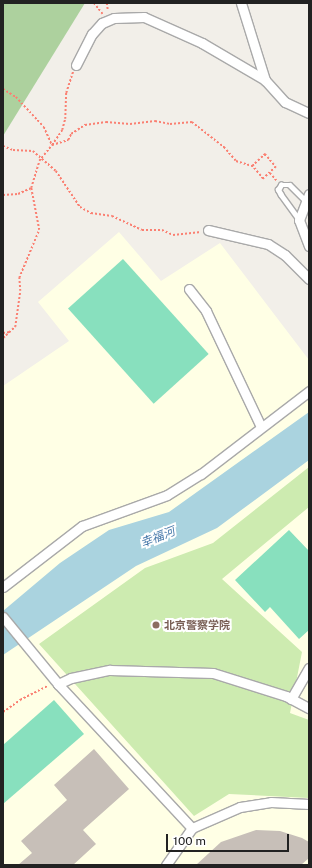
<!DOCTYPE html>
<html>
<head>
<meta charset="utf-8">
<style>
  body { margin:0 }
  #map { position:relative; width:312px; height:868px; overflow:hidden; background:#f2efe9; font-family:"Public Sans","Noto Sans SC",sans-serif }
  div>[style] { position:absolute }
  .education>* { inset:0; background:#ffffe5 }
  .grass>* { inset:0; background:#cdebb0 }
  .forest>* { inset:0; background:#add19e }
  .pitch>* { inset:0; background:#88e0be; transform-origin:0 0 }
  .water>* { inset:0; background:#aad3df }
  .building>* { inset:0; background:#c7bfb8 }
  .path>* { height:1.5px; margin-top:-0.75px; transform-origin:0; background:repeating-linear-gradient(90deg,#fa8072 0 2px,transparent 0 4px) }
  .roads { filter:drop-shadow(1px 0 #a9a9a9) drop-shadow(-1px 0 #a9a9a9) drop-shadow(0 1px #a9a9a9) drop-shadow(0 -1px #a9a9a9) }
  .service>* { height:4.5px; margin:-2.25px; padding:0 2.25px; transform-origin:2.25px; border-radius:2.25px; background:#fff }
  .minor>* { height:9px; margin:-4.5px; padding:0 4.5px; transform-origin:4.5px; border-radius:4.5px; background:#fff }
  .dots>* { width:11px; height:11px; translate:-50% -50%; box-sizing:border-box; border:2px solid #fff; border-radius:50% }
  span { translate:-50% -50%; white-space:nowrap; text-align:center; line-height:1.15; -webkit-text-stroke:4px #fff; paint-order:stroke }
  .education-label { font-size:11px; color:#785e54; font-weight:700 }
  .left { translate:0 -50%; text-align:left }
  .water-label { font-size:12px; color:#4a7aab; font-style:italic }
  .frame { position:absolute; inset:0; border:4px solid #222; pointer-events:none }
  .scale { position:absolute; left:166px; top:834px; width:123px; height:18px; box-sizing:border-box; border:2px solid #222; border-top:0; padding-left:5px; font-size:12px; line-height:14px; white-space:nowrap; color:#222; -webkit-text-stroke:3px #fff; paint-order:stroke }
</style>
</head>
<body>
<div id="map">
  <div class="education">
    <i style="clip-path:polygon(119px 232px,161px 281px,220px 243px,309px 360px,309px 865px,3px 865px,3px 386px,69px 341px,38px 302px)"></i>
  </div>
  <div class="grass">
    <i style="clip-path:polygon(309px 467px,309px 507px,222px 579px,302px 652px,290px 713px,309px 720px,309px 798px,229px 794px,194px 816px,39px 644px,145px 568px,213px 543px)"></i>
  </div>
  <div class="forest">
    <i style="clip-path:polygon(3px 3px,85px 3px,3px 136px)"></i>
  </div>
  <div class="pitch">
    <i style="left:123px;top:259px;width:128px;height:74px;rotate:48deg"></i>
    <i style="clip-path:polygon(289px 530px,309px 551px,309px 630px,299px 639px,270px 607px,265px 612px,235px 580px)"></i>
    <i style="clip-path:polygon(54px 700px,84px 734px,3px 804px,3px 745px)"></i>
  </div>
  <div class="water">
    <i style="clip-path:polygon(309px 412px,309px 460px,217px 528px,136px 566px,3px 655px,3px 611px,60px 563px,109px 530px,169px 512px)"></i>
  </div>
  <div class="building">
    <i style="clip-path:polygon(94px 749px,129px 789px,83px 830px,96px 844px,73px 865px,18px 865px,32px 853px,21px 841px,67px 800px,54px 785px)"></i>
    <i style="clip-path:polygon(256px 830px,280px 831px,302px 838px,309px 842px,309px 858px,301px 865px,196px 865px,221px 842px)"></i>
  </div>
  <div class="path">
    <i style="left:94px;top:3px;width:14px;rotate:51deg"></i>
    <i style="left:107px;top:3px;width:7px;rotate:82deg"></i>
    <i style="left:3px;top:89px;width:15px;rotate:32deg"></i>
    <i style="left:16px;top:97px;width:41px;rotate:47deg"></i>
    <i style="left:44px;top:127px;width:20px;rotate:66deg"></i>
    <i style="left:52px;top:145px;width:18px;rotate:-56deg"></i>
    <i style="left:62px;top:130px;width:11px;rotate:-75deg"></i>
    <i style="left:65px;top:119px;width:26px;rotate:-88deg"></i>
    <i style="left:66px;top:93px;width:22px;rotate:-72deg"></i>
    <i style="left:3px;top:146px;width:11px;rotate:22deg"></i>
    <i style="left:13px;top:150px;width:20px;rotate:3deg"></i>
    <i style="left:33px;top:151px;width:30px;rotate:41deg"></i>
    <i style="left:56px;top:171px;width:43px;rotate:56.3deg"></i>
    <i style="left:80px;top:207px;width:13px;rotate:29deg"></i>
    <i style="left:91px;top:213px;width:21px;rotate:8deg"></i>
    <i style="left:112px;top:216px;width:33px;rotate:25deg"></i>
    <i style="left:142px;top:230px;width:20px"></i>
    <i style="left:162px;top:230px;width:12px;rotate:24deg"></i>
    <i style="left:173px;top:235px;width:28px;rotate:-6deg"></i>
    <i style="left:265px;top:154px;width:17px;rotate:50deg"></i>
    <i style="left:276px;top:167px;width:18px;rotate:137deg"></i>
    <i style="left:263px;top:179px;width:17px;rotate:-130deg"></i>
    <i style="left:252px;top:166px;width:18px;rotate:-43deg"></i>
    <i style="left:270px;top:173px;width:11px;rotate:49deg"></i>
    <i style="left:3px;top:195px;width:15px;rotate:-4deg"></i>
    <i style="left:18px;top:194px;width:14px;rotate:-25deg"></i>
    <i style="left:3px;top:333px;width:7px;rotate:-8deg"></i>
    <i style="left:3px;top:338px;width:16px;rotate:-43deg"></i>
    <i style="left:15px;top:327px;width:36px;rotate:-82deg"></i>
    <i style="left:20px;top:291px;width:13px;rotate:-94deg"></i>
    <i style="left:19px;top:278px;width:52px;rotate:-67.4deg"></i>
    <i style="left:39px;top:230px;width:43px;rotate:-100.8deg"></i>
    <i style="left:31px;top:188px;width:28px;rotate:-73deg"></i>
    <i style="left:39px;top:161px;width:21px;rotate:-51deg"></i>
    <i style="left:52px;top:145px;width:17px;rotate:-17deg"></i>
    <i style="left:68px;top:140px;width:7px;rotate:-63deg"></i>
    <i style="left:71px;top:134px;width:17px;rotate:-33deg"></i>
    <i style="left:85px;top:125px;width:21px;rotate:-8deg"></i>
    <i style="left:106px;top:122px;width:24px;rotate:5deg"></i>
    <i style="left:130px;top:124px;width:25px;rotate:-7deg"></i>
    <i style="left:155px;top:121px;width:15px;rotate:11deg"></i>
    <i style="left:170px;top:124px;width:22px;rotate:-5deg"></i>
    <i style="left:192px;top:122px;width:41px;rotate:38deg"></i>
    <i style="left:224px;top:147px;width:18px;rotate:49deg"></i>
    <i style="left:236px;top:161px;width:17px;rotate:17deg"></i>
    <i style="left:3px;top:712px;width:21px;rotate:-35deg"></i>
    <i style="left:20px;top:700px;width:31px;rotate:-27deg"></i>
  </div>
  <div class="roads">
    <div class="service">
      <i style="left:299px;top:220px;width:31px;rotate:-126deg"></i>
      <i style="left:281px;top:195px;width:6px;rotate:-121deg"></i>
      <i style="left:278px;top:190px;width:6px;rotate:-59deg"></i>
      <i style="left:281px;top:185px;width:9px"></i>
      <i style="left:290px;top:185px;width:23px;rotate:45deg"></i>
    </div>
    <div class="minor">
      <i style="left:241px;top:3px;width:81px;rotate:72.7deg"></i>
      <i style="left:76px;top:65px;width:35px;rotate:-63deg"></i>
      <i style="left:92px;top:34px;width:15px;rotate:-48deg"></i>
      <i style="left:102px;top:23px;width:13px;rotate:-23deg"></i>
      <i style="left:114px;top:18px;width:30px;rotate:-2deg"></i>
      <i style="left:144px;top:17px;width:64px;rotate:24.1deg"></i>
      <i style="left:202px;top:43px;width:73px;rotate:30.4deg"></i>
      <i style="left:265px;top:80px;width:30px;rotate:48deg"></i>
      <i style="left:285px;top:102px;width:26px;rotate:25deg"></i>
      <i style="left:309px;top:194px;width:28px;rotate:111deg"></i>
      <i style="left:299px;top:220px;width:28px;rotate:69deg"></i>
      <i style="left:208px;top:230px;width:62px;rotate:13.1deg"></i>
      <i style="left:268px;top:244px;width:20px;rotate:33deg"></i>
      <i style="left:285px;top:255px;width:34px;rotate:45deg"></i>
      <i style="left:189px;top:289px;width:28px;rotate:52deg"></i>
      <i style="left:206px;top:311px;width:128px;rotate:64.6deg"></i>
      <i style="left:3px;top:587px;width:100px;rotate:-37.7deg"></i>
      <i style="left:82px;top:526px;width:90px;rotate:-20deg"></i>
      <i style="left:167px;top:495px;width:40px;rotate:-32deg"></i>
      <i style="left:201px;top:474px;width:136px;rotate:-37.5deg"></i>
      <i style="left:3px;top:617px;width:87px;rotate:50.6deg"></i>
      <i style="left:58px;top:684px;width:197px;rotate:47.1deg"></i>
      <i style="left:58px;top:684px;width:14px;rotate:-25deg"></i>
      <i style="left:71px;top:678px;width:40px;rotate:-12deg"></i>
      <i style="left:110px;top:670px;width:103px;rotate:1.7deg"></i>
      <i style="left:213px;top:673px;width:77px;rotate:17.5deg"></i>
      <i style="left:286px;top:696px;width:26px;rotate:28deg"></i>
      <i style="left:291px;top:699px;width:36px;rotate:-60deg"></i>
      <i style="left:166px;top:865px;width:45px;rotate:-54.9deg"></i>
      <i style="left:192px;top:828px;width:52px;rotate:-23.6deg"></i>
      <i style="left:240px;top:807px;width:31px;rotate:-9deg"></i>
      <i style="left:271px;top:802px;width:38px;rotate:3deg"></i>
    </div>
  </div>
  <div class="dots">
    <i style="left:156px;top:625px;background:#8d6e63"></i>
  </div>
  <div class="education-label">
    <span class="left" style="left:164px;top:625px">北京警察学院</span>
  </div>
  <div class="water-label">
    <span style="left:158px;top:538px;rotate:-22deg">幸福河</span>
  </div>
  <div class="frame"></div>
  <div class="scale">100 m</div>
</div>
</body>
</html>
